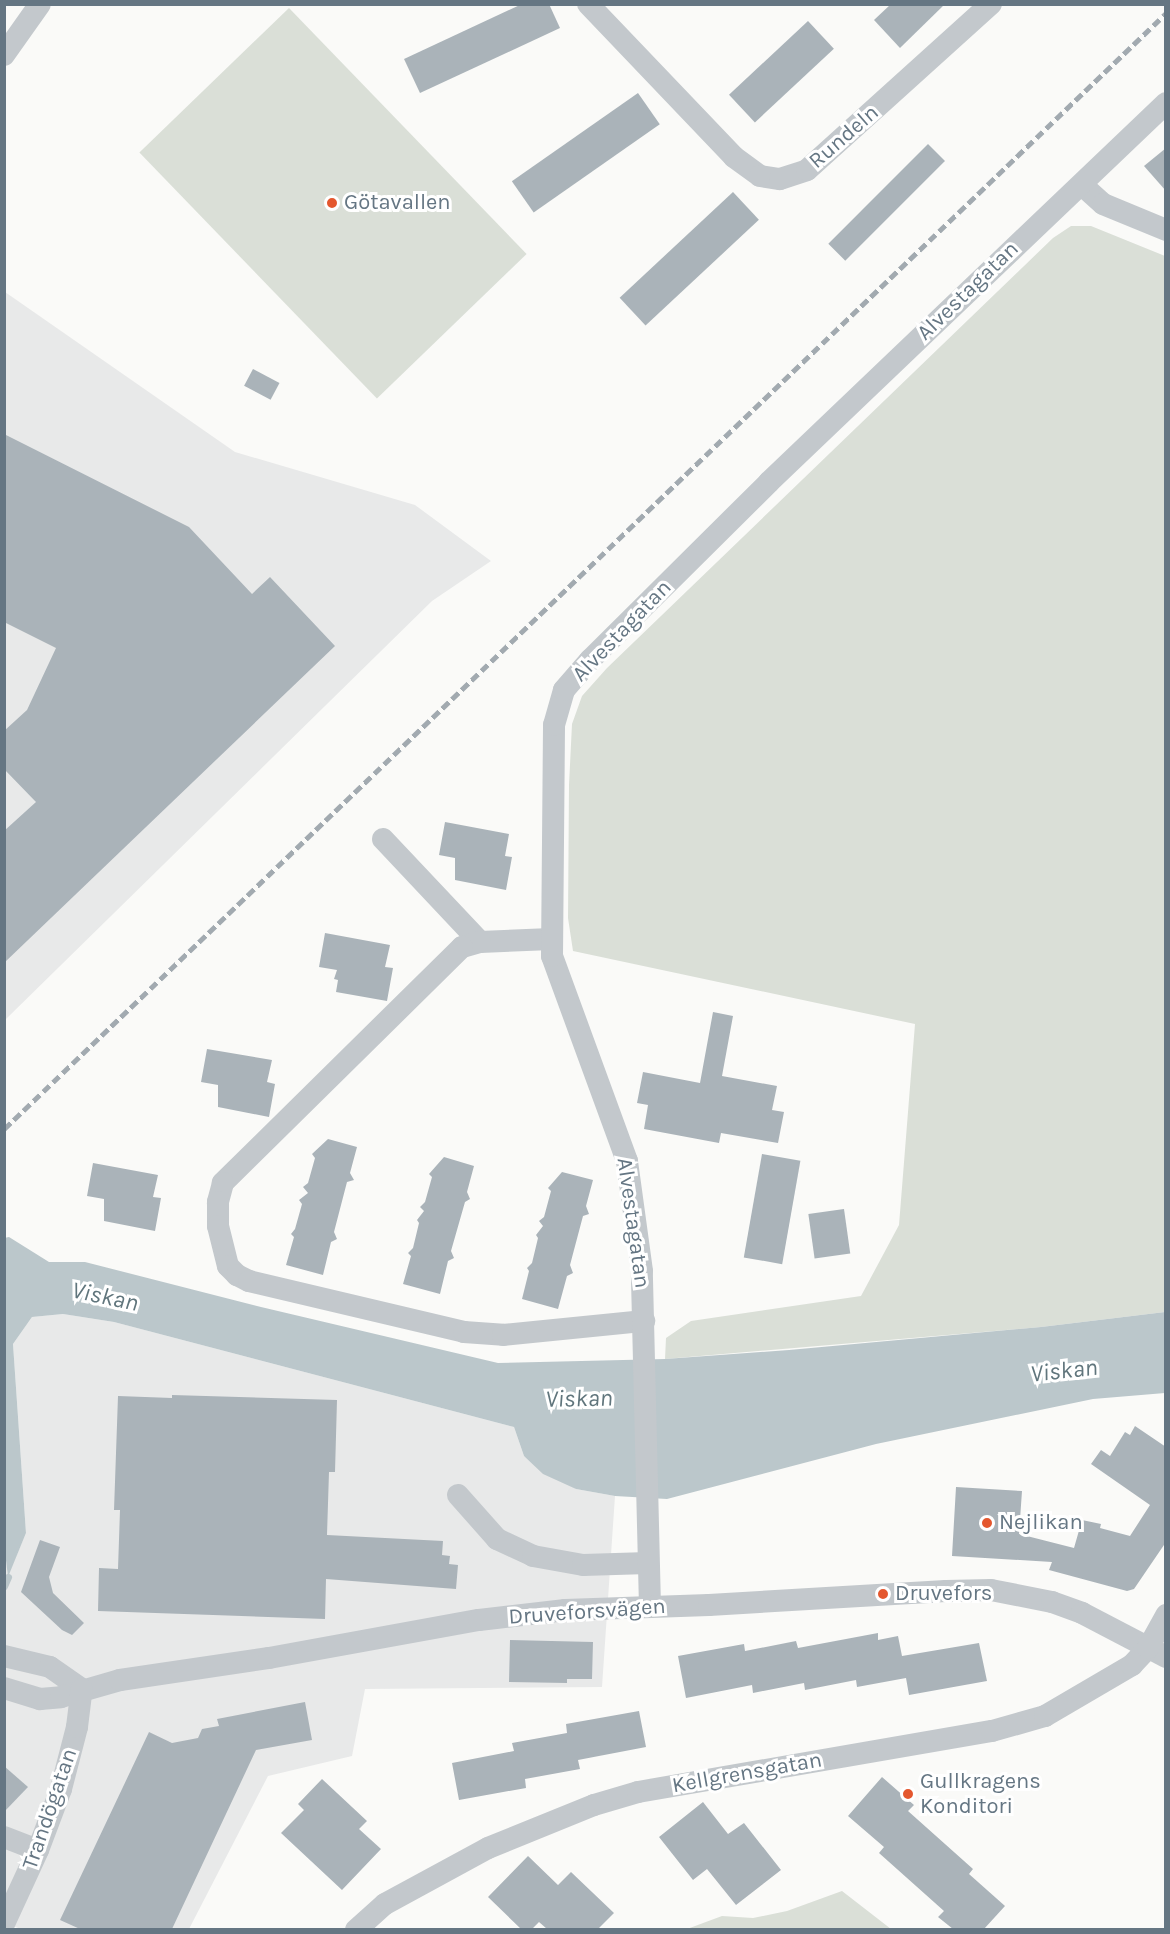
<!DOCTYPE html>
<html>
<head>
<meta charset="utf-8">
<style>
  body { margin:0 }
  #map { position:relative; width:1170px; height:1934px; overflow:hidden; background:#fafaf8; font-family:Karla,sans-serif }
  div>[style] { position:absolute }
  .built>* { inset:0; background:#e8e9e9 }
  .green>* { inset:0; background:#dadfd7; transform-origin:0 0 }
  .water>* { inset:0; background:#bbc7cb }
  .stream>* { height:7px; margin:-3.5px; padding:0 3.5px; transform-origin:3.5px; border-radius:3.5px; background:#bbc7cb }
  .building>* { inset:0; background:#aab3b9; transform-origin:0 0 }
  .minor>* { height:22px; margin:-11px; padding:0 11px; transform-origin:11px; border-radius:11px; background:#c3c8cc }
  .rail>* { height:4.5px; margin-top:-2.25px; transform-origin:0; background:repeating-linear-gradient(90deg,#a2aab0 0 9px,transparent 0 13.5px) }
  .dots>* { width:16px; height:16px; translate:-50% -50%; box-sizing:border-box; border:3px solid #fff; border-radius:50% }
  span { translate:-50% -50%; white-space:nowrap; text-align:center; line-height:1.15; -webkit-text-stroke:6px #fff; paint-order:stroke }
  .street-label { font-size:22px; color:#657683 }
  .poi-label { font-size:22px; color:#657683 }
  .left { translate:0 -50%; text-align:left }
  .water-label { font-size:24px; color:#60757c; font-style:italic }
  .frame { position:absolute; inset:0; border:6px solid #657683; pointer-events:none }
</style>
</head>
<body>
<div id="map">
  <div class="built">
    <i style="clip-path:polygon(5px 292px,235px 452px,415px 505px,491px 561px,432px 601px,5px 1020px)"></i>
    <i style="clip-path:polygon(63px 1314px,114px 1322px,514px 1427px,524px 1456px,576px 1489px,615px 1496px,602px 1687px,365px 1689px,352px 1756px,268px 1776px,189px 1929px,21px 1929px,4px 1923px,4px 1544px,8px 1575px,26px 1533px,13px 1344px,32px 1317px)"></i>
  </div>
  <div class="green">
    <i style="left:289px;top:8px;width:342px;height:208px;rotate:46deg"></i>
    <i style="clip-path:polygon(1071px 226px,1091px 226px,1165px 256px,1165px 1312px,1041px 1327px,665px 1359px,666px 1338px,691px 1321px,861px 1296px,899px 1225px,915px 1024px,573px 951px,568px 918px,569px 785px,572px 724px,582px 696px,607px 668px,1053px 238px)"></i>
    <i style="clip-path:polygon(842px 1891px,891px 1929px,687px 1929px,722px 1916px,753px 1918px,787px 1911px)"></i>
  </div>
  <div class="water">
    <i style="clip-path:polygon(9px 1237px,49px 1262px,85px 1262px,261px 1307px,498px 1363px,665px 1359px,789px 1350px,1041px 1327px,1165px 1312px,1165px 1393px,1093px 1399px,876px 1444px,667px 1499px,615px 1496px,576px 1489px,543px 1474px,524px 1456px,514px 1427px,114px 1322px,63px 1314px,32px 1317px,13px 1344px,26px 1533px,8px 1577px,4px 1544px,4px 1238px)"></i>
  </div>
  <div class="stream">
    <i style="left:4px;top:1586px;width:10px;rotate:-66deg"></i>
  </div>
  <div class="building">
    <i style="clip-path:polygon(522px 4px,549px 4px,560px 28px,420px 93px,404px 59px)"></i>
    <i style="clip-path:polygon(891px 4px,945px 4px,900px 48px,874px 20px)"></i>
    <i style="left:808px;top:21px;width:38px;height:108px;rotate:47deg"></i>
    <i style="left:638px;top:93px;width:38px;height:154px;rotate:55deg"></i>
    <i style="left:928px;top:144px;width:24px;height:141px;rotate:45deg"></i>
    <i style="clip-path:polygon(1166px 148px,1166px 191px,1144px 166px)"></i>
    <i style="left:733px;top:192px;width:38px;height:155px;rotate:47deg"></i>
    <i style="left:253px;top:369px;width:30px;height:19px;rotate:28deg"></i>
    <i style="clip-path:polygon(4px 434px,189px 527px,252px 594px,270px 577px,335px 646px,4px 963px,4px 831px,36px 802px,4px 769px,4px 731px,27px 710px,56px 648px,4px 622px)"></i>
    <i style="clip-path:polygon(445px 822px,509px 834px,505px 856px,512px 857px,506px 890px,455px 880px,455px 858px,439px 855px)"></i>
    <i style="clip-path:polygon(325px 933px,390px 945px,385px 967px,393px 968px,387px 1001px,336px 992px,338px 980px,334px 979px,337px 970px,319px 967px)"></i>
    <i style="clip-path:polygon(713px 1012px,733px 1016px,722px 1076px,777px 1086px,772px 1110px,784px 1112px,778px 1143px,721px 1133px,719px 1143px,644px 1129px,648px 1105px,637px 1103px,643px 1072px,700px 1083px)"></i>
    <i style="clip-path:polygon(207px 1049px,272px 1060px,267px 1082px,275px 1084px,269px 1117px,218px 1107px,218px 1085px,201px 1082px)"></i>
    <i style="clip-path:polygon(328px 1139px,357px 1147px,350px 1173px,354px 1180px,347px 1182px,334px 1232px,337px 1239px,331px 1242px,323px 1275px,286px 1265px,294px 1237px,291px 1234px,295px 1229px,302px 1204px,299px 1200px,308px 1193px,303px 1187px,308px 1183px,315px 1158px,312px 1154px)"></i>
    <i style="left:762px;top:1154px;width:39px;height:105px;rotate:10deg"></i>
    <i style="clip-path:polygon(444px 1157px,474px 1166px,467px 1192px,470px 1199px,465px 1202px,451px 1251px,454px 1258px,448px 1261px,440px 1294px,403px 1284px,411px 1256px,408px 1253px,413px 1248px,419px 1223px,417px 1220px,424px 1211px,420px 1207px,425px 1202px,432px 1177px,429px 1174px)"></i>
    <i style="clip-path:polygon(93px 1163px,158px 1175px,153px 1197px,161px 1198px,155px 1231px,104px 1221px,104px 1199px,87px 1196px)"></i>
    <i style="clip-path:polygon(562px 1172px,593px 1180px,586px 1206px,589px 1214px,583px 1216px,570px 1265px,573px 1273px,567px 1276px,558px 1309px,522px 1299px,529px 1271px,527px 1268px,532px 1263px,538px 1238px,536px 1235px,543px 1226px,539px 1221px,544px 1217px,551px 1191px,548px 1188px)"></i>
    <i style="left:844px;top:1209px;width:45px;height:36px;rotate:82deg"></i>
    <i style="clip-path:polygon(172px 1395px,337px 1400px,335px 1472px,329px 1472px,327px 1535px,443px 1541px,442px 1555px,450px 1556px,449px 1564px,458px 1565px,456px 1589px,326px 1579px,325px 1619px,98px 1611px,99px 1568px,118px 1569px,120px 1510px,114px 1510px,118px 1396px,172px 1398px)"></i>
    <i style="clip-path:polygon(1135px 1426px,1166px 1447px,1166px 1542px,1134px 1589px,1127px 1591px,1049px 1570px,1052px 1562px,952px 1556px,956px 1487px,1022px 1491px,1019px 1534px,1074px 1548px,1082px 1520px,1101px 1524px,1100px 1528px,1130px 1536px,1150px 1505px,1091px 1464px,1101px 1450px,1110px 1456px,1125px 1432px,1130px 1435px)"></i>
    <i style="clip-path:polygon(40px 1540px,60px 1547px,49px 1577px,53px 1593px,84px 1623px,72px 1635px,62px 1630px,21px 1592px)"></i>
    <i style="clip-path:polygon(878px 1633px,878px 1640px,898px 1636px,902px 1656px,979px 1643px,987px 1681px,909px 1695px,906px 1678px,857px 1687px,856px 1680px,805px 1690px,804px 1683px,753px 1693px,752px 1685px,686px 1698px,678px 1656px,744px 1644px,745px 1651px,796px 1641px,798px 1648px)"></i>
    <i style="clip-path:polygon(510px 1640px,593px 1642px,592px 1679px,567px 1679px,567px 1683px,509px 1682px)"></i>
    <i style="clip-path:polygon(305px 1702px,312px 1740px,256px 1750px,172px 1929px,80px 1929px,60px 1920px,149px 1732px,172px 1743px,198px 1738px,202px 1729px,219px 1726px,217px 1719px)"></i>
    <i style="clip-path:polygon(639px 1711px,646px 1747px,578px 1760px,580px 1769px,525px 1779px,526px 1788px,459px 1800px,452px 1763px,514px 1751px,512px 1743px,567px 1733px,566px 1724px)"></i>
    <i style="clip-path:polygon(4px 1766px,28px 1787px,4px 1812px)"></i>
    <i style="clip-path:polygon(882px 1777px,914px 1805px,908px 1811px,973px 1869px,969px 1874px,1005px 1906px,984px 1929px,953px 1929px,938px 1917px,944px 1911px,879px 1853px,884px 1847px,848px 1816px)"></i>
    <i style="clip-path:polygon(322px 1779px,367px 1821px,359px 1829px,381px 1849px,342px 1890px,281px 1833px,304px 1810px,298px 1804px)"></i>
    <i style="clip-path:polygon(703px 1802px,728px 1834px,744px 1823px,781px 1870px,736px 1905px,707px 1869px,693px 1880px,659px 1837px)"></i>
    <i style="clip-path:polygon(528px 1856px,558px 1885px,571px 1872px,614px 1913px,598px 1929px,547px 1929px,539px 1922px,532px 1929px,521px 1929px,488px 1897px)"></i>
  </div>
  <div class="minor">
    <i style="left:588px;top:4px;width:211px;rotate:46.3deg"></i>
    <i style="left:734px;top:157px;width:32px;rotate:36deg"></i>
    <i style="left:760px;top:176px;width:20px;rotate:9deg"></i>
    <i style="left:780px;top:179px;width:28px;rotate:-18deg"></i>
    <i style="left:807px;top:170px;width:248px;rotate:-42.1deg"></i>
    <i style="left:4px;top:55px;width:62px;rotate:-54.8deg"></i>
    <i style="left:1082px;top:185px;width:28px;rotate:42deg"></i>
    <i style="left:1103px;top:204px;width:68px;rotate:22.4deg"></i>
    <i style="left:383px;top:839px;width:141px;rotate:46.7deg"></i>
    <i style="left:551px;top:939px;width:71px;rotate:177.6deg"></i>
    <i style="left:480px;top:942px;width:19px;rotate:164deg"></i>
    <i style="left:462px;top:947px;width:336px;rotate:135.4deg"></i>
    <i style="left:223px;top:1183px;width:20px;rotate:105deg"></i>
    <i style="left:218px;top:1202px;width:24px;rotate:90deg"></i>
    <i style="left:218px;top:1226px;width:41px;rotate:76deg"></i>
    <i style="left:228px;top:1266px;width:13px;rotate:45deg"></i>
    <i style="left:237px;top:1275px;width:13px;rotate:27deg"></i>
    <i style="left:249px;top:1281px;width:221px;rotate:13.3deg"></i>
    <i style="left:464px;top:1332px;width:39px;rotate:4deg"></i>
    <i style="left:503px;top:1335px;width:142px;rotate:-5.7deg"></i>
    <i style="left:458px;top:1495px;width:59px;rotate:48.4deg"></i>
    <i style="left:497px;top:1539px;width:40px;rotate:25deg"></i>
    <i style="left:533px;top:1556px;width:51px;rotate:10.2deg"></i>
    <i style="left:583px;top:1565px;width:65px;rotate:-1.8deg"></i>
    <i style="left:650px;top:1607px;width:336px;rotate:-91.4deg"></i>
    <i style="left:642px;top:1271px;width:111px;rotate:-97.8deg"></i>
    <i style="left:627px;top:1161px;width:218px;rotate:-110.1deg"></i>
    <i style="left:552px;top:956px;width:231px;rotate:-89.5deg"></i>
    <i style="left:554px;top:725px;width:36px;rotate:-74deg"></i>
    <i style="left:564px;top:690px;width:40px;rotate:-49deg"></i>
    <i style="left:590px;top:660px;width:252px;rotate:-44.8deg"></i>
    <i style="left:769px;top:482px;width:549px;rotate:-43.67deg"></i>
    <i style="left:4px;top:1656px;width:47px;rotate:13.4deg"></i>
    <i style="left:50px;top:1667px;width:39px;rotate:35deg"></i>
    <i style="left:4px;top:1688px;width:38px;rotate:17deg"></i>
    <i style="left:40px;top:1699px;width:21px;rotate:-5deg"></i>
    <i style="left:61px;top:1697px;width:61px;rotate:-16.1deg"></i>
    <i style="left:120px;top:1680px;width:151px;rotate:-8.4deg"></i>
    <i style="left:269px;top:1658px;width:213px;rotate:-10.3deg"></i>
    <i style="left:479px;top:1620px;width:87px;rotate:-6.6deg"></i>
    <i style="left:565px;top:1610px;width:144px;rotate:-2deg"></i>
    <i style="left:709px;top:1605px;width:237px;rotate:-3.4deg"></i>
    <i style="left:946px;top:1591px;width:45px;rotate:-1.3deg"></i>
    <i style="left:991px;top:1590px;width:62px;rotate:11.1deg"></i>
    <i style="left:1052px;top:1602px;width:32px;rotate:20deg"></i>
    <i style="left:1082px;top:1613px;width:95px;rotate:27.6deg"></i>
    <i style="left:4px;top:1837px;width:36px;rotate:21deg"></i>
    <i style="left:4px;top:1924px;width:81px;rotate:-65.3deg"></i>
    <i style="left:38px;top:1850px;width:65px;rotate:-69.3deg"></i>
    <i style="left:61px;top:1789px;width:64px;rotate:-75.5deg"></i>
    <i style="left:77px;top:1727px;width:38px;rotate:-83deg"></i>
    <i style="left:356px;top:1930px;width:39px;rotate:-42deg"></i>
    <i style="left:385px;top:1904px;width:117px;rotate:-28.5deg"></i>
    <i style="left:488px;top:1848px;width:114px;rotate:-22.1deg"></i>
    <i style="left:594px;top:1805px;width:46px;rotate:-16.5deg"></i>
    <i style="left:638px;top:1792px;width:359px;rotate:-9.8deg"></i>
    <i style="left:992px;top:1731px;width:55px;rotate:-15.8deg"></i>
    <i style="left:1045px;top:1716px;width:101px;rotate:-30.4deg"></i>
    <i style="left:1132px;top:1665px;width:23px;rotate:-47deg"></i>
    <i style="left:1148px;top:1648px;width:38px;rotate:-61deg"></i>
  </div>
  <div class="rail">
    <i style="left:4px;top:1129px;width:1611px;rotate:-43.84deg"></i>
  </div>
  <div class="dots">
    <i style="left:332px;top:203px;background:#e4572e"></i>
    <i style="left:987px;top:1523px;background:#e4572e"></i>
    <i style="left:883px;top:1594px;background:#e4572e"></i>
    <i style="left:908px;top:1794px;background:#e4572e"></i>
  </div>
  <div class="street-label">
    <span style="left:844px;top:137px;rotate:-41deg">Rundeln</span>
    <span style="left:968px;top:291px;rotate:-44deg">Alvestagatan</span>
    <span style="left:622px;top:631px;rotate:-46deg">Alvestagatan</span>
    <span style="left:633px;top:1223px;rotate:82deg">Alvestagatan</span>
    <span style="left:587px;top:1612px;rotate:-4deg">Druveforsvägen</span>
    <span style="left:747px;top:1773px;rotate:-10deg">Kellgrensgatan</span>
    <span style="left:50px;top:1809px;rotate:-71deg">Trandögatan</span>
  </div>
  <div class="poi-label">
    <span class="left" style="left:344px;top:203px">Götavallen</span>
    <span class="left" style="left:999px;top:1523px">Nejlikan</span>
    <span class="left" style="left:895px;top:1594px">Druvefors</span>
    <span class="left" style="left:920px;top:1794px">Gullkragens<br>Konditori</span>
  </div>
  <div class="water-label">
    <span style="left:105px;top:1297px;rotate:12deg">Viskan</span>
    <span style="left:1064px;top:1371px;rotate:-6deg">Viskan</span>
    <span style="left:579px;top:1399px;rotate:-1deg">Viskan</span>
  </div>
  <div class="frame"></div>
</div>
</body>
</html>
